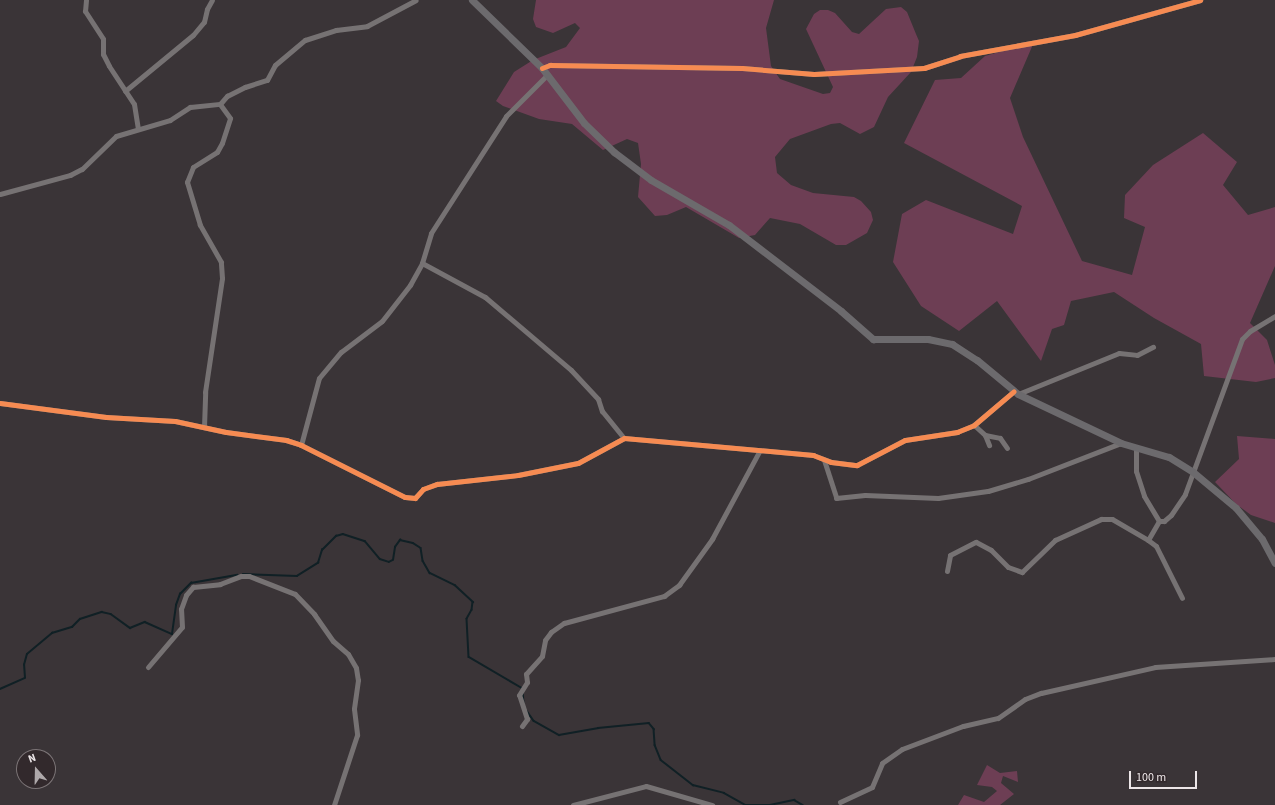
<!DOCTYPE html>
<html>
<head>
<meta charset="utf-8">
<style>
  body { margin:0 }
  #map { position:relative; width:1275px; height:805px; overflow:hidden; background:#3a3437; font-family:"Source Sans 3",sans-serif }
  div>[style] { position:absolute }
  .green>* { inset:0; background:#6d3e54 }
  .stream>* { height:1.5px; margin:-0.75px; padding:0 0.75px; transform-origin:0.75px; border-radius:0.75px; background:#102025 }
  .street>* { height:5px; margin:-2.5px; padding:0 2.5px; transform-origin:2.5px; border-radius:2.5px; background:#767273 }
  .secondary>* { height:7px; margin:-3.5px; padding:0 3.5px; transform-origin:3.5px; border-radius:3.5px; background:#6c6a6d }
  .cycleway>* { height:5px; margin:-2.5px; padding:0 2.5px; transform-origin:2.5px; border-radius:2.5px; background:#f68b52 }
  span { translate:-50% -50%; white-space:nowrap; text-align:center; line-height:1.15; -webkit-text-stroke:4px #32292c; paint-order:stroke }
  .north { position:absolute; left:16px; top:749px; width:40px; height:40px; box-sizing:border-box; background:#32292c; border:1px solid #7c7577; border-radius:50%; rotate:340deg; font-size:11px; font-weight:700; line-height:16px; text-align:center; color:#ece6e8 }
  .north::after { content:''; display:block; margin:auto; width:14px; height:18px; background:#aea8aa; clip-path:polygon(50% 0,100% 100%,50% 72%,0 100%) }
  .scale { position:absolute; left:1129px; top:771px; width:68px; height:18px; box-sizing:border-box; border:2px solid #ece6e8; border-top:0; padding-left:5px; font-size:12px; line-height:14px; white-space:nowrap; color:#ece6e8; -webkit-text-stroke:3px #32292c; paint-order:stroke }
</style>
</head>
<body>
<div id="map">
  <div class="green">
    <i style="clip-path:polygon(536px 0,774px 0,766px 28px,771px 66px,780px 79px,823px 94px,830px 93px,833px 87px,806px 29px,814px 14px,820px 10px,828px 10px,835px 13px,852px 32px,859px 34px,886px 9px,901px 7px,907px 12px,916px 34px,919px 41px,917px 57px,911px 72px,888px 97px,874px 127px,860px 134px,840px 123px,831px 124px,790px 139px,775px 157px,777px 173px,791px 185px,813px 193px,854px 197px,861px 201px,871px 212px,873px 220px,867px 233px,846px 245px,836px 245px,800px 224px,770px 218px,755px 235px,739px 238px,686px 207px,667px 215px,655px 216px,638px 197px,641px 164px,638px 143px,627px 139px,603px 150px,572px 124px,539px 119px,503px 106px,496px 101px,514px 72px,533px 60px,566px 47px,580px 28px,575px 23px,553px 33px,536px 27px,533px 19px)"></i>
    <i style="clip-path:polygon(1034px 42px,1010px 98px,1023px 137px,1082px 261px,1132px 275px,1145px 227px,1124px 218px,1125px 195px,1153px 165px,1203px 133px,1237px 162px,1223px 185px,1248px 215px,1275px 207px,1275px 266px,1250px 323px,1267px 340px,1275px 365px,1275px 378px,1256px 382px,1204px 376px,1201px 344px,1154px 318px,1114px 292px,1071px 301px,1064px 325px,1052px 329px,1041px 361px,997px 301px,959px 331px,921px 306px,893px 262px,902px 214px,926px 200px,1013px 234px,1022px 206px,904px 143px,935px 80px,961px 78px,985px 56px)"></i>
    <i style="clip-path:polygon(1237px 436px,1275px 439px,1275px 523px,1251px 515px,1236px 504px,1215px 482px,1239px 459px)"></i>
    <i style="clip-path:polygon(987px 765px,1000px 773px,1017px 771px,1018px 782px,1003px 776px,1001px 783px,1014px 794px,1000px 805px,948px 805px,958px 805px,964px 795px,984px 802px,997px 791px,992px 787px,977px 785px)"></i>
  </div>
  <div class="stream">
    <i style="left:243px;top:574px;width:54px;rotate:2.1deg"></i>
    <i style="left:297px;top:576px;width:25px;rotate:-32deg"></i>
    <i style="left:318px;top:563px;width:14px;rotate:-73deg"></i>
    <i style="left:322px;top:550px;width:20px;rotate:-45deg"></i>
    <i style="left:336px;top:536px;width:7px;rotate:-16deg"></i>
    <i style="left:343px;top:534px;width:23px;rotate:18deg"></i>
    <i style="left:365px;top:541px;width:23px;rotate:50deg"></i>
    <i style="left:380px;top:559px;width:9px;rotate:18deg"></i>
    <i style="left:389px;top:562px;width:4px;rotate:-27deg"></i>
    <i style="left:393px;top:560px;width:13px;rotate:-81deg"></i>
    <i style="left:395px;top:547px;width:9px;rotate:-54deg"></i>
    <i style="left:400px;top:540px;width:13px;rotate:13deg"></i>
    <i style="left:413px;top:543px;width:9px;rotate:32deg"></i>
    <i style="left:421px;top:548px;width:13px;rotate:81deg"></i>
    <i style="left:423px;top:561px;width:14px;rotate:60deg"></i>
    <i style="left:430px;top:573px;width:28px;rotate:26deg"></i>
    <i style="left:455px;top:585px;width:25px;rotate:43deg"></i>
    <i style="left:473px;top:602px;width:8px;rotate:97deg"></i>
    <i style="left:472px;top:610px;width:10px;rotate:119deg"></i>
    <i style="left:467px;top:619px;width:38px;rotate:87deg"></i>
    <i style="left:469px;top:657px;width:61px;rotate:30.3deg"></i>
    <i style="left:0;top:689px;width:27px;rotate:-24deg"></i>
    <i style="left:25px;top:678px;width:13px;rotate:-94deg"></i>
    <i style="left:24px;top:665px;width:11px;rotate:-75deg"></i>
    <i style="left:27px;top:654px;width:33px;rotate:-40deg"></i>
    <i style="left:52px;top:633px;width:21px;rotate:-17deg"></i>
    <i style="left:72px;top:627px;width:11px;rotate:-45deg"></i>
    <i style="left:80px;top:619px;width:23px;rotate:-18deg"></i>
    <i style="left:102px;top:612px;width:9px;rotate:13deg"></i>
    <i style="left:111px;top:614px;width:24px;rotate:36deg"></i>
    <i style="left:130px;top:628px;width:16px;rotate:-22deg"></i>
    <i style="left:145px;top:622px;width:30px;rotate:24deg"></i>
    <i style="left:172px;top:634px;width:29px;rotate:-82deg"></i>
    <i style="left:176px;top:605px;width:12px;rotate:-70deg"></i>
    <i style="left:180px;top:594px;width:16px;rotate:-45deg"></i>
    <i style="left:191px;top:583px;width:47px;rotate:-9.9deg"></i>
    <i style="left:523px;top:691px;width:12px;rotate:85deg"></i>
    <i style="left:527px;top:711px;width:12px;rotate:55deg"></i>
    <i style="left:534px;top:721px;width:29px;rotate:29deg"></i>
    <i style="left:559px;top:735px;width:40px;rotate:-10deg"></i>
    <i style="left:598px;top:728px;width:51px;rotate:-5.6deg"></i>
    <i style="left:649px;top:723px;width:8px;rotate:50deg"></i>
    <i style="left:654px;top:729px;width:16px;rotate:86deg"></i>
    <i style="left:655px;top:745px;width:16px;rotate:68deg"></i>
    <i style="left:661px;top:760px;width:41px;rotate:38deg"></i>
    <i style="left:693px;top:785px;width:32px;rotate:14deg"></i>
    <i style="left:724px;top:793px;width:25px;rotate:29deg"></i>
    <i style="left:746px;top:805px;width:24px"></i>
    <i style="left:770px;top:805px;width:25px;rotate:-12deg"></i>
    <i style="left:794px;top:800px;width:10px;rotate:29deg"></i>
  </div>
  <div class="street">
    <i style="left:86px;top:0;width:11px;rotate:95deg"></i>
    <i style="left:85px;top:11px;width:33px;rotate:57deg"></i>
    <i style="left:103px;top:39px;width:15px;rotate:90deg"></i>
    <i style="left:103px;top:54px;width:13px;rotate:63deg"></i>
    <i style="left:109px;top:66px;width:45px;rotate:56.7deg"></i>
    <i style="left:134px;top:104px;width:24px;rotate:81deg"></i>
    <i style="left:542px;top:68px;width:9px;rotate:-21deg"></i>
    <i style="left:550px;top:65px;width:192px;rotate:0.9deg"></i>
    <i style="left:742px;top:68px;width:72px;rotate:4.8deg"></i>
    <i style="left:814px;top:74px;width:110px;rotate:-3.1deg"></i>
    <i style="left:924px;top:68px;width:38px;rotate:-18deg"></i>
    <i style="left:960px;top:56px;width:117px;rotate:-10.3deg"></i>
    <i style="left:1075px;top:35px;width:130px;rotate:-15.6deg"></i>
    <i style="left:125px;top:91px;width:88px;rotate:-39.5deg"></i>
    <i style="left:193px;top:35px;width:17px;rotate:-50deg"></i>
    <i style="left:204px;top:22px;width:13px;rotate:-77deg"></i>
    <i style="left:207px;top:9px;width:10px;rotate:-61deg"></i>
    <i style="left:0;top:194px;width:73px;rotate:-15.2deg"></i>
    <i style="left:70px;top:175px;width:13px;rotate:-27deg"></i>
    <i style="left:82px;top:169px;width:47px;rotate:-44.1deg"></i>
    <i style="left:116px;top:136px;width:56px;rotate:-16.5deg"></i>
    <i style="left:170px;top:120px;width:24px;rotate:-33deg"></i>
    <i style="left:190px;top:107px;width:30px;rotate:-6deg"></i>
    <i style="left:220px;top:104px;width:11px;rotate:-49deg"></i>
    <i style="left:227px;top:96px;width:20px;rotate:-27deg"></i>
    <i style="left:245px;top:87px;width:23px;rotate:-18deg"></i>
    <i style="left:267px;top:80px;width:17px;rotate:-62deg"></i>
    <i style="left:275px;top:65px;width:39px;rotate:-40deg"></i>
    <i style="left:305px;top:40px;width:33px;rotate:-18deg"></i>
    <i style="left:336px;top:30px;width:31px;rotate:-7deg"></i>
    <i style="left:367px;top:26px;width:55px;rotate:-28deg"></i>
    <i style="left:422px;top:263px;width:72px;rotate:28.4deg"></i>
    <i style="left:485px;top:297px;width:113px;rotate:40.3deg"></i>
    <i style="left:571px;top:370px;width:40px;rotate:47deg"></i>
    <i style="left:598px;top:399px;width:13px;rotate:72deg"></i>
    <i style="left:602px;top:411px;width:35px;rotate:51deg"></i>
    <i style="left:1018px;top:394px;width:109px;rotate:-22.1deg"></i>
    <i style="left:1119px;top:353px;width:18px;rotate:6deg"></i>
    <i style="left:1137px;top:355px;width:18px;rotate:-27deg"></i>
    <i style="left:0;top:403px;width:107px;rotate:7.5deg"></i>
    <i style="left:106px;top:417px;width:69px;rotate:3.3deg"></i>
    <i style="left:175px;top:421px;width:52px;rotate:12.2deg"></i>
    <i style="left:226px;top:432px;width:61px;rotate:7.6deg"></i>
    <i style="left:286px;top:440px;width:16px;rotate:18deg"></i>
    <i style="left:301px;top:445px;width:116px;rotate:26.6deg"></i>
    <i style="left:405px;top:497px;width:10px;rotate:6deg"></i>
    <i style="left:415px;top:498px;width:12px;rotate:-48deg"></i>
    <i style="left:423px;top:489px;width:15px;rotate:-20deg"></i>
    <i style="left:437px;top:484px;width:81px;rotate:-6.3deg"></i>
    <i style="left:518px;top:475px;width:61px;rotate:-11.3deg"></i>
    <i style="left:578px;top:463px;width:52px;rotate:-28.5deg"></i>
    <i style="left:624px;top:438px;width:190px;rotate:5.1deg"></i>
    <i style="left:813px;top:455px;width:19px;rotate:21deg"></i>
    <i style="left:831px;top:462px;width:26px;rotate:7deg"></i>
    <i style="left:857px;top:465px;width:54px;rotate:-27.5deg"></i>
    <i style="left:905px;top:440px;width:53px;rotate:-8.7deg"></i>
    <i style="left:957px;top:432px;width:18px;rotate:-22deg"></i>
    <i style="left:974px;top:425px;width:52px;rotate:-40.4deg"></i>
    <i style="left:974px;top:425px;width:15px;rotate:42deg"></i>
    <i style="left:985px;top:435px;width:11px;rotate:68deg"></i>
    <i style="left:204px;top:427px;width:35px;rotate:-88deg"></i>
    <i style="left:205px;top:392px;width:115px;rotate:-81.5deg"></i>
    <i style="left:222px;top:278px;width:16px;rotate:-94deg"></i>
    <i style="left:221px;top:262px;width:43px;rotate:-119.6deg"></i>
    <i style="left:200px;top:225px;width:45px;rotate:-106.8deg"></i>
    <i style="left:187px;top:182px;width:16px;rotate:-68deg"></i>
    <i style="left:193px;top:167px;width:28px;rotate:-32deg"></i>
    <i style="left:217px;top:152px;width:10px;rotate:-61deg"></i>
    <i style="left:222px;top:143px;width:26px;rotate:-72deg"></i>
    <i style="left:230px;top:118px;width:17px;rotate:-126deg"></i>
    <i style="left:985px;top:435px;width:15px;rotate:11deg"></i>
    <i style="left:1000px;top:438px;width:12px;rotate:55deg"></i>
    <i style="left:301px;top:445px;width:69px;rotate:-75deg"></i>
    <i style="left:319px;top:378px;width:34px;rotate:-50deg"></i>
    <i style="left:341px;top:352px;width:51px;rotate:-37.1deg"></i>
    <i style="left:382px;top:321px;width:46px;rotate:-52.1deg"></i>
    <i style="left:410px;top:285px;width:25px;rotate:-61deg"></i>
    <i style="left:422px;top:263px;width:31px;rotate:-73deg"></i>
    <i style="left:431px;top:233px;width:139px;rotate:-57.3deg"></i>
    <i style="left:506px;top:116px;width:58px;rotate:-45deg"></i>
    <i style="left:1136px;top:450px;width:21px;rotate:90deg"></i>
    <i style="left:1136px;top:471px;width:26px;rotate:72deg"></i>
    <i style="left:1144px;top:496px;width:29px;rotate:59deg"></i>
    <i style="left:1159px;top:521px;width:22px;rotate:120deg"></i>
    <i style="left:1148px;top:540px;width:10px;rotate:37deg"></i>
    <i style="left:1156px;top:546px;width:58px;rotate:63.4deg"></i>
    <i style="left:824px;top:460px;width:40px;rotate:72deg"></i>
    <i style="left:836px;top:498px;width:29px;rotate:-6deg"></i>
    <i style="left:865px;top:495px;width:73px;rotate:2.4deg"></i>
    <i style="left:938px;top:498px;width:50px;rotate:-8deg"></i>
    <i style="left:988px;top:491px;width:42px;rotate:-16.7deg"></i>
    <i style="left:1028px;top:479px;width:100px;rotate:-21.2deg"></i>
    <i style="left:1159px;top:521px;width:5px"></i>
    <i style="left:1164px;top:521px;width:9px;rotate:-41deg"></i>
    <i style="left:1171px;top:515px;width:25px;rotate:-56deg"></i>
    <i style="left:1185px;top:494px;width:165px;rotate:-69.8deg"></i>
    <i style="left:1242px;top:339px;width:11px;rotate:-45deg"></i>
    <i style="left:1250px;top:331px;width:29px;rotate:-31deg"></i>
    <i style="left:947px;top:571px;width:16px;rotate:-79deg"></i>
    <i style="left:950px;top:555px;width:29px;rotate:-27deg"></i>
    <i style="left:976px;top:542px;width:17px;rotate:28deg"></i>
    <i style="left:991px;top:550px;width:24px;rotate:45deg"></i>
    <i style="left:1008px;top:567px;width:15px;rotate:20deg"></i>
    <i style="left:1022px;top:572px;width:46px;rotate:-44.1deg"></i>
    <i style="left:1055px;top:540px;width:51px;rotate:-24.5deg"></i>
    <i style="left:1101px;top:519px;width:11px"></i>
    <i style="left:1112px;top:519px;width:42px;rotate:30.3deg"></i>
    <i style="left:148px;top:667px;width:52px;rotate:-49.6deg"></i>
    <i style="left:182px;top:627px;width:18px;rotate:-93deg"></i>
    <i style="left:181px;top:609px;width:15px;rotate:-70deg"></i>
    <i style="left:186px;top:595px;width:11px;rotate:-49deg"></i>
    <i style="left:193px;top:587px;width:27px;rotate:-6deg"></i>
    <i style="left:220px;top:584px;width:22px;rotate:-21deg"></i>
    <i style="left:241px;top:576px;width:8px"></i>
    <i style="left:249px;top:576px;width:49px;rotate:21.4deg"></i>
    <i style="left:295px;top:594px;width:28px;rotate:46deg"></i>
    <i style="left:314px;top:614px;width:33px;rotate:55deg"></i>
    <i style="left:333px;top:641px;width:20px;rotate:41deg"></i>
    <i style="left:348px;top:654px;width:16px;rotate:60deg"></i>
    <i style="left:356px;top:668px;width:12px;rotate:81deg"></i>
    <i style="left:358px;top:680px;width:29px;rotate:98deg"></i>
    <i style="left:354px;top:709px;width:26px;rotate:83deg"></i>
    <i style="left:357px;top:735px;width:74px;rotate:108.2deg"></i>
    <i style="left:522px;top:726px;width:9px;rotate:-54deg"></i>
    <i style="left:527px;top:719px;width:25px;rotate:-108deg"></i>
    <i style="left:519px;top:695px;width:15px;rotate:-58deg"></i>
    <i style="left:527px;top:682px;width:8px;rotate:-97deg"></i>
    <i style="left:526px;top:674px;width:24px;rotate:-48deg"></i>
    <i style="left:542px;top:656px;width:16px;rotate:-79deg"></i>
    <i style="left:545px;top:640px;width:10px;rotate:-53deg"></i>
    <i style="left:551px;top:632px;width:16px;rotate:-35deg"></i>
    <i style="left:564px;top:623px;width:104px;rotate:-15.1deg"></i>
    <i style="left:664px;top:596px;width:19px;rotate:-36deg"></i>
    <i style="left:679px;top:585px;width:57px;rotate:-54.3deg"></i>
    <i style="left:712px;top:539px;width:101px;rotate:-61.7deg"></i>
    <i style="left:840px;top:802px;width:35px;rotate:-25deg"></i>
    <i style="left:872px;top:787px;width:26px;rotate:-67deg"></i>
    <i style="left:882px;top:763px;width:24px;rotate:-35deg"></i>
    <i style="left:902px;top:749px;width:65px;rotate:-20.7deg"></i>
    <i style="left:963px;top:726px;width:36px;rotate:-13deg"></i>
    <i style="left:998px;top:718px;width:33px;rotate:-35deg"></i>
    <i style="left:1025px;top:699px;width:17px;rotate:-21deg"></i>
    <i style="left:1041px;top:693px;width:117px;rotate:-12.8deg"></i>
    <i style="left:1155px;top:667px;width:120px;rotate:-3.8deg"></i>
    <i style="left:573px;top:805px;width:75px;rotate:-14.6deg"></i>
    <i style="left:646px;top:786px;width:69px;rotate:16.1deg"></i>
  </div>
  <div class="secondary">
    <i style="left:472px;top:0;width:98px;rotate:44.2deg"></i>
    <i style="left:542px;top:68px;width:69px;rotate:52.6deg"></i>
    <i style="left:584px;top:123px;width:42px;rotate:44deg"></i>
    <i style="left:614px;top:152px;width:46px;rotate:37.1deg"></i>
    <i style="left:651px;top:180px;width:90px;rotate:30deg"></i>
    <i style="left:729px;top:225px;width:141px;rotate:37.5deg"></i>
    <i style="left:841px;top:311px;width:43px;rotate:41.2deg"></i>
    <i style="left:873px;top:339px;width:55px"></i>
    <i style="left:928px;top:339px;width:25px;rotate:12deg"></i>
    <i style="left:952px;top:344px;width:30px;rotate:33deg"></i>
    <i style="left:977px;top:360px;width:53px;rotate:39.7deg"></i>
    <i style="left:1018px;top:394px;width:114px;rotate:25.4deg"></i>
    <i style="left:1121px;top:443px;width:50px;rotate:16.3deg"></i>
    <i style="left:1169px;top:457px;width:28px;rotate:32deg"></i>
    <i style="left:1193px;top:472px;width:56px;rotate:39.9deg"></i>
    <i style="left:1236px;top:508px;width:40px;rotate:50deg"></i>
    <i style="left:1262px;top:539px;width:27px;rotate:62deg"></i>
  </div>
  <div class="cycleway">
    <i style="left:542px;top:68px;width:9px;rotate:-21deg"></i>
    <i style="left:550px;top:65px;width:192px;rotate:0.9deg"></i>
    <i style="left:742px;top:68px;width:72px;rotate:4.8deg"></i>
    <i style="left:814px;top:74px;width:110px;rotate:-3.1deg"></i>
    <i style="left:924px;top:68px;width:38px;rotate:-18deg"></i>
    <i style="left:960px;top:56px;width:117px;rotate:-10.3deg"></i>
    <i style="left:1075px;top:35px;width:130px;rotate:-15.6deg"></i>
    <i style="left:0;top:403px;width:107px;rotate:7.5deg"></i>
    <i style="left:106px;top:417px;width:69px;rotate:3.3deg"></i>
    <i style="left:175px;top:421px;width:52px;rotate:12.2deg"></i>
    <i style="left:226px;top:432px;width:61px;rotate:7.6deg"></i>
    <i style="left:286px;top:440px;width:16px;rotate:18deg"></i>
    <i style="left:301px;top:445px;width:116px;rotate:26.6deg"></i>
    <i style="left:405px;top:497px;width:10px;rotate:6deg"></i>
    <i style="left:415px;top:498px;width:12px;rotate:-48deg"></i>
    <i style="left:423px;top:489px;width:15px;rotate:-20deg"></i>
    <i style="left:437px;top:484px;width:81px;rotate:-6.3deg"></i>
    <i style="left:518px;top:475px;width:61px;rotate:-11.3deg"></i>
    <i style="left:578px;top:463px;width:52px;rotate:-28.5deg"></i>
    <i style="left:624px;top:438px;width:190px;rotate:5.1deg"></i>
    <i style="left:813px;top:455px;width:19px;rotate:21deg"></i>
    <i style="left:831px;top:462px;width:26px;rotate:7deg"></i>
    <i style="left:857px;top:465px;width:54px;rotate:-27.5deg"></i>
    <i style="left:905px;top:440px;width:53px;rotate:-8.7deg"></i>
    <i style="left:957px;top:432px;width:18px;rotate:-22deg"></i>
    <i style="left:974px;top:425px;width:52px;rotate:-40.4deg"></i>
  </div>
  <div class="north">N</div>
  <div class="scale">100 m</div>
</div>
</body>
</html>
